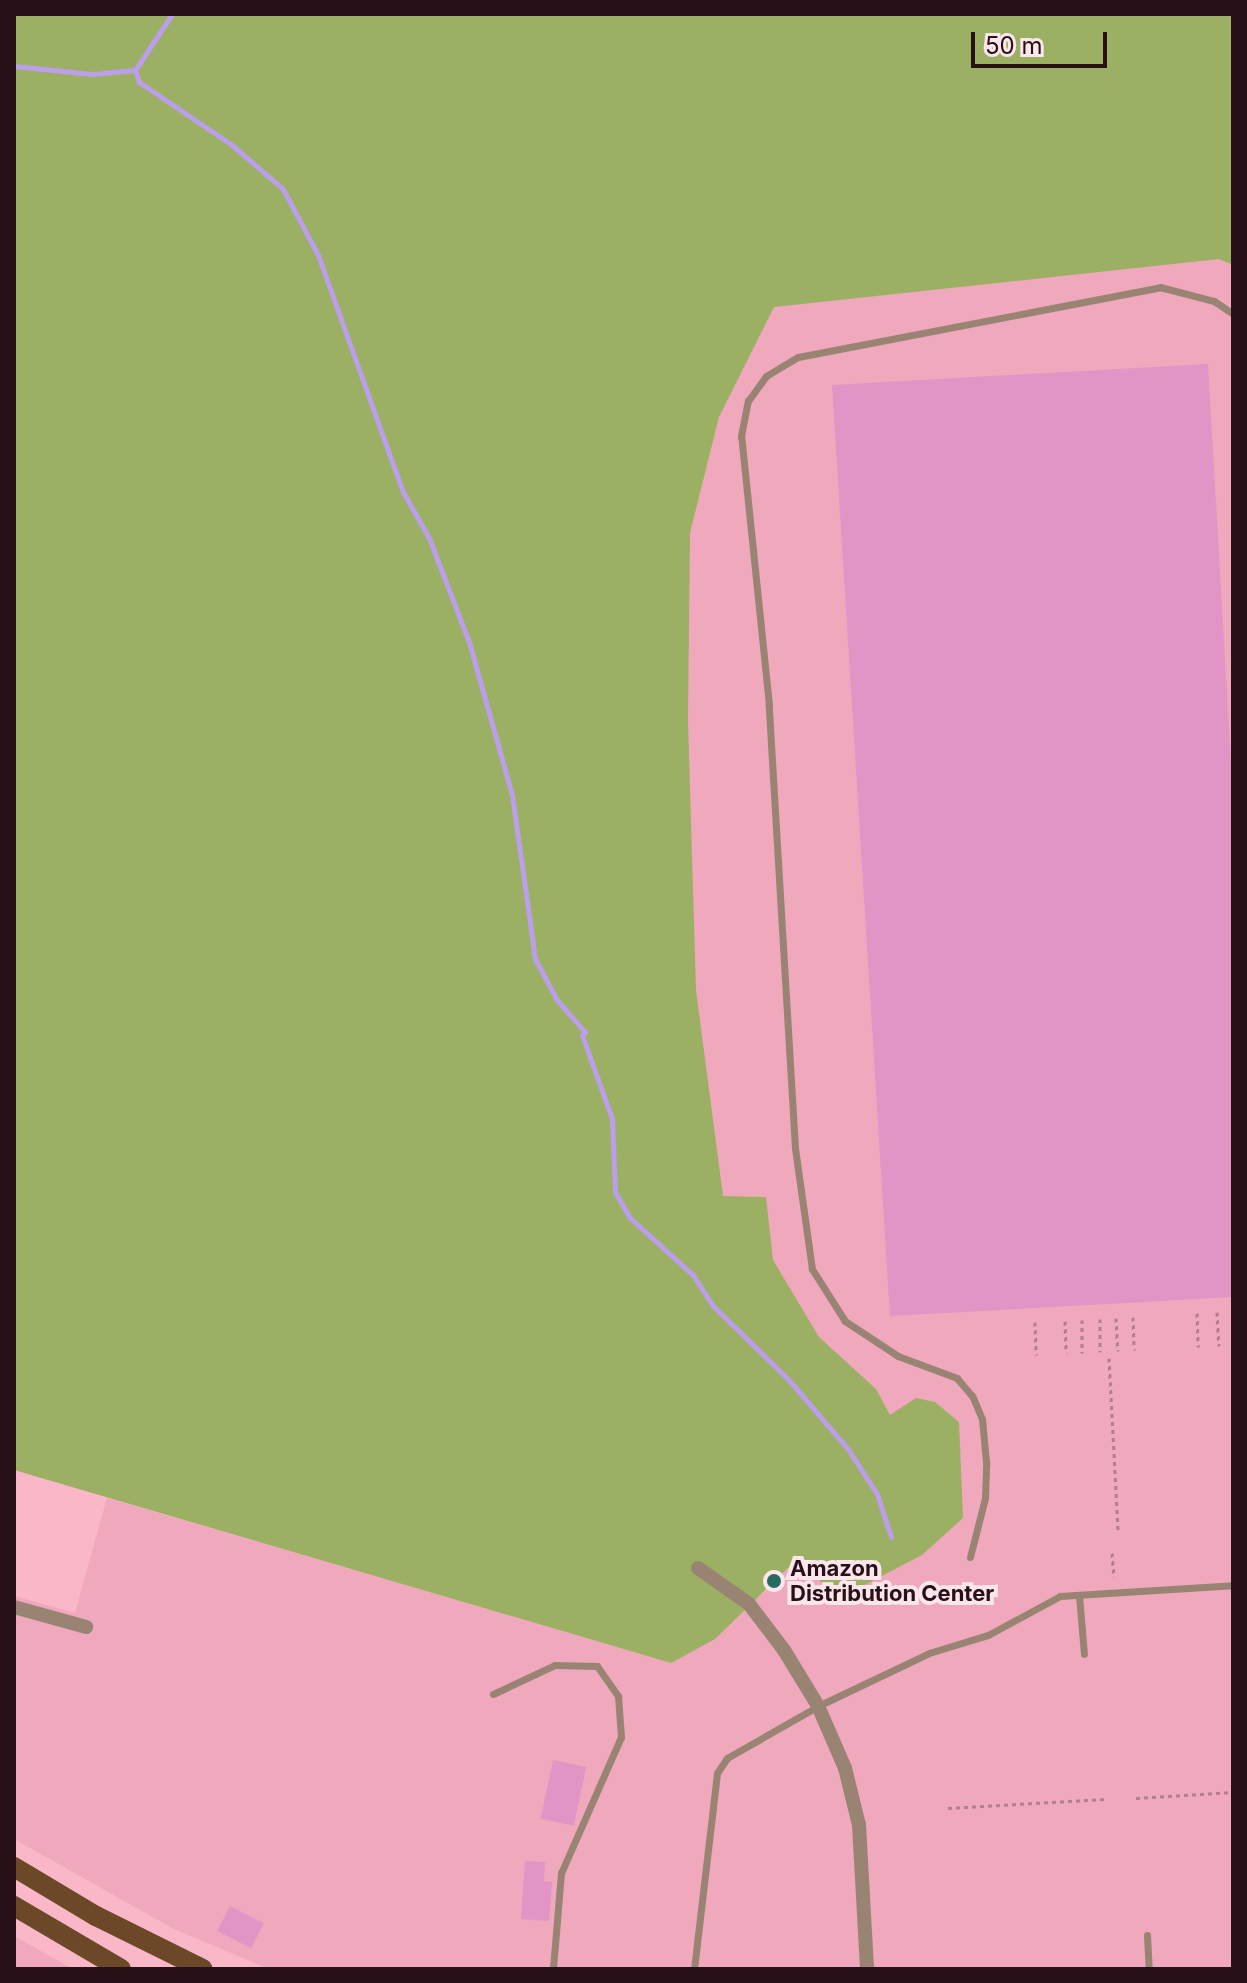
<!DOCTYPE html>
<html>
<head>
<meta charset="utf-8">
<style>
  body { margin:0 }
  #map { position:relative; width:1247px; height:1983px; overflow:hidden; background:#f9b7c8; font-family:Inter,sans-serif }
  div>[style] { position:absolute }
  .built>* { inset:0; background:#f0a8bc }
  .green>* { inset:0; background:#9cb064 }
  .stream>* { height:5px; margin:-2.5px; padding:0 2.5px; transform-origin:2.5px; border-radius:2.5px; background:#bc9eec }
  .building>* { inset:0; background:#e294c6; transform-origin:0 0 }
  .path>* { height:3px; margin-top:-1.5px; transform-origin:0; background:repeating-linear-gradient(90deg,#b27f8c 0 4px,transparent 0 8px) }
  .service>* { height:7px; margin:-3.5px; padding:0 3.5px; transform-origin:3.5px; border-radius:3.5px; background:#998473 }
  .minor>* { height:14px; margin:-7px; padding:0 7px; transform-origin:7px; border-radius:7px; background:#998473 }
  .primary>* { height:20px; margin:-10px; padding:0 10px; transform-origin:10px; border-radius:10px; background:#6b4828 }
  .dots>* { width:22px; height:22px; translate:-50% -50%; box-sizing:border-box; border:4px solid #fbe6eb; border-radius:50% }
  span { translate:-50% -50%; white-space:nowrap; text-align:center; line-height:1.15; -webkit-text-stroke:8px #fbe6eb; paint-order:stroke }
  .poi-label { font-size:22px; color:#271017; font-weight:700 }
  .left { translate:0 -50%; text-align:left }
  .frame { position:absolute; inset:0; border:16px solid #271017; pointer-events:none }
  .scale { position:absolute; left:971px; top:32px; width:136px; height:36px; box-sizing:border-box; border:4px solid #271017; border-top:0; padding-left:10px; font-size:24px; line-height:28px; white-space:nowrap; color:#271017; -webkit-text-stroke:6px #fbe6eb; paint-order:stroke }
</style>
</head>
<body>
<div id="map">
  <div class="built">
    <i style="clip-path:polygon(1233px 175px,1233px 1969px,269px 1969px,174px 1929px,14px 1839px,14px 1596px,75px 1613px,107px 1498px,671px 1663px,765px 1592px,849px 1504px,322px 410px)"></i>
    <i style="clip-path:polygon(14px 1936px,73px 1969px,14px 1969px)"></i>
  </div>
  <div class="green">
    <i style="clip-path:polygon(14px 14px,1233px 14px,1233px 265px,1219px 259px,774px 307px,719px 417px,690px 533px,688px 720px,696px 990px,723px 1196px,766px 1197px,773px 1260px,819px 1337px,876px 1389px,890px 1415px,916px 1398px,935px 1402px,959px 1422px,963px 1518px,922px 1555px,836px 1600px,810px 1569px,789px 1567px,715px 1639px,671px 1663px,14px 1470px)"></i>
  </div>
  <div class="stream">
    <i style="left:14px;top:66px;width:78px;rotate:5.9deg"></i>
    <i style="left:92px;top:74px;width:43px;rotate:-5.3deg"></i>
    <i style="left:135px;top:70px;width:13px;rotate:72deg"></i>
    <i style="left:139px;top:82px;width:112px;rotate:34.1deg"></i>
    <i style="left:232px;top:145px;width:67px;rotate:40.8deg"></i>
    <i style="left:283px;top:189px;width:75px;rotate:62.1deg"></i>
    <i style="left:318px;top:255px;width:252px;rotate:70.3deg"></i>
    <i style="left:403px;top:492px;width:53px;rotate:60.5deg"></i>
    <i style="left:429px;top:538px;width:111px;rotate:69deg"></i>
    <i style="left:469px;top:642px;width:159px;rotate:74.3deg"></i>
    <i style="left:512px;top:795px;width:166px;rotate:82deg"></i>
    <i style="left:535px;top:959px;width:47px;rotate:61.8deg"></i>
    <i style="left:557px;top:1000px;width:43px;rotate:48.8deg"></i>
    <i style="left:585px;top:1032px;width:4px;rotate:135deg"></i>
    <i style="left:582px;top:1035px;width:89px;rotate:70.3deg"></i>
    <i style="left:612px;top:1119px;width:73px;rotate:87.6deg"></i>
    <i style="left:615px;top:1192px;width:30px;rotate:60deg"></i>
    <i style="left:630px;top:1218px;width:85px;rotate:42.1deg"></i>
    <i style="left:693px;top:1275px;width:37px;rotate:57deg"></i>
    <i style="left:713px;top:1306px;width:105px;rotate:44.2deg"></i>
    <i style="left:788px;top:1379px;width:92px;rotate:49.4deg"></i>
    <i style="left:848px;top:1449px;width:54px;rotate:57.2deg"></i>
    <i style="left:877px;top:1494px;width:45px;rotate:72deg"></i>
    <i style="left:135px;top:70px;width:67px;rotate:-56.5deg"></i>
  </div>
  <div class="building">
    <i style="clip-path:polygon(1208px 364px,1233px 798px,1233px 1297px,890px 1316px,832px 385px)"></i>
    <i style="left:553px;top:1760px;width:34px;height:60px;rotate:12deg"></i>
    <i style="clip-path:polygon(525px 1861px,545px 1862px,544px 1881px,552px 1882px,549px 1921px,521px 1919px)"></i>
    <i style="left:230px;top:1906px;width:38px;height:28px;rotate:27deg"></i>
  </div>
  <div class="path">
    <i style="left:1217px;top:1312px;width:34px;rotate:87deg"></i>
    <i style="left:1197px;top:1313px;width:34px;rotate:88deg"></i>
    <i style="left:1133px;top:1317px;width:33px;rotate:88deg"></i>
    <i style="left:1116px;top:1318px;width:33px;rotate:87deg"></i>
    <i style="left:1100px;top:1319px;width:33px;rotate:90deg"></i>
    <i style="left:1082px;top:1320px;width:33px;rotate:90deg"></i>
    <i style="left:1065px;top:1321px;width:32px;rotate:88deg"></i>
    <i style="left:1035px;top:1322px;width:33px;rotate:88deg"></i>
    <i style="left:1232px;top:1346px;width:1px"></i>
    <i style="left:1109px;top:1358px;width:173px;rotate:87deg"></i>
    <i style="left:1112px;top:1553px;width:24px;rotate:85deg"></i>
    <i style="left:1136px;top:1798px;width:97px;rotate:-3.5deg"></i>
    <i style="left:948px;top:1808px;width:158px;rotate:-3.3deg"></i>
  </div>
  <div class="service">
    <i style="left:970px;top:1557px;width:61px;rotate:-75.7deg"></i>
    <i style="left:985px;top:1498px;width:36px;rotate:-88deg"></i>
    <i style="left:986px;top:1462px;width:43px;rotate:-95.3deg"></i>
    <i style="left:982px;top:1419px;width:25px;rotate:-113deg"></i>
    <i style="left:972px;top:1396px;width:23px;rotate:-130deg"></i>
    <i style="left:957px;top:1378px;width:63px;rotate:-159.6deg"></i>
    <i style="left:898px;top:1356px;width:64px;rotate:-146.6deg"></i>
    <i style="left:845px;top:1321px;width:62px;rotate:-122.4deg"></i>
    <i style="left:812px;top:1269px;width:122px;rotate:-98deg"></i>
    <i style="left:795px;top:1148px;width:444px;rotate:-93.4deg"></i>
    <i style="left:769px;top:705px;width:270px;rotate:-95.9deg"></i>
    <i style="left:741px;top:436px;width:36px;rotate:-79deg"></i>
    <i style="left:748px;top:401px;width:31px;rotate:-54deg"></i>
    <i style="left:766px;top:376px;width:37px;rotate:-31deg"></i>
    <i style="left:798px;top:357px;width:369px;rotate:-10.9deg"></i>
    <i style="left:1160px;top:287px;width:56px;rotate:14.5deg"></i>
    <i style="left:1214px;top:301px;width:23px;rotate:34deg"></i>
    <i style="left:1079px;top:1595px;width:59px;rotate:85.2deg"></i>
    <i style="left:493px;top:1694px;width:68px;rotate:-25.1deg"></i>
    <i style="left:555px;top:1665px;width:42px;rotate:1.4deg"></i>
    <i style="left:597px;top:1666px;width:37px;rotate:55deg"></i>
    <i style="left:618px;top:1696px;width:41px;rotate:85.8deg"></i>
    <i style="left:621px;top:1737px;width:149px;rotate:113.8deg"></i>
    <i style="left:561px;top:1873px;width:96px;rotate:94.8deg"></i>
    <i style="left:1147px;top:1935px;width:34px;rotate:87deg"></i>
    <i style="left:694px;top:1969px;width:197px;rotate:-83.3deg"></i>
    <i style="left:717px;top:1773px;width:18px;rotate:-56deg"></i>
    <i style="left:727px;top:1758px;width:105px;rotate:-29.7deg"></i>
    <i style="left:818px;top:1706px;width:123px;rotate:-25.5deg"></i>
    <i style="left:929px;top:1653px;width:62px;rotate:-17deg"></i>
    <i style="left:988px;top:1635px;width:82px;rotate:-28.4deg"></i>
    <i style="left:1060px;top:1596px;width:173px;rotate:-3.6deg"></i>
  </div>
  <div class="minor">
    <i style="left:698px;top:1568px;width:62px;rotate:35.2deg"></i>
    <i style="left:749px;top:1604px;width:58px;rotate:52.7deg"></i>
    <i style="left:784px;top:1650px;width:66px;rotate:58.7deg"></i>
    <i style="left:818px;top:1706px;width:68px;rotate:66.5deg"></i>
    <i style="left:845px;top:1768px;width:59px;rotate:76.2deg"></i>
    <i style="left:859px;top:1825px;width:144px;rotate:86.8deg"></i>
    <i style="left:14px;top:1607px;width:75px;rotate:15.5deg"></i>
  </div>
  <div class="primary">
    <i style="left:14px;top:1867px;width:96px;rotate:30.9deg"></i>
    <i style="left:96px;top:1916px;width:119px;rotate:26.4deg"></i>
    <i style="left:14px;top:1906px;width:124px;rotate:30.5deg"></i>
  </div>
  <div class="dots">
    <i style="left:774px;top:1581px;background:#246b60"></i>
  </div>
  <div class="poi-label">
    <span class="left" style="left:790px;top:1581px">Amazon<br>Distribution Center</span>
  </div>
  <div class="frame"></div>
  <div class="scale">50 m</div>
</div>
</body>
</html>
